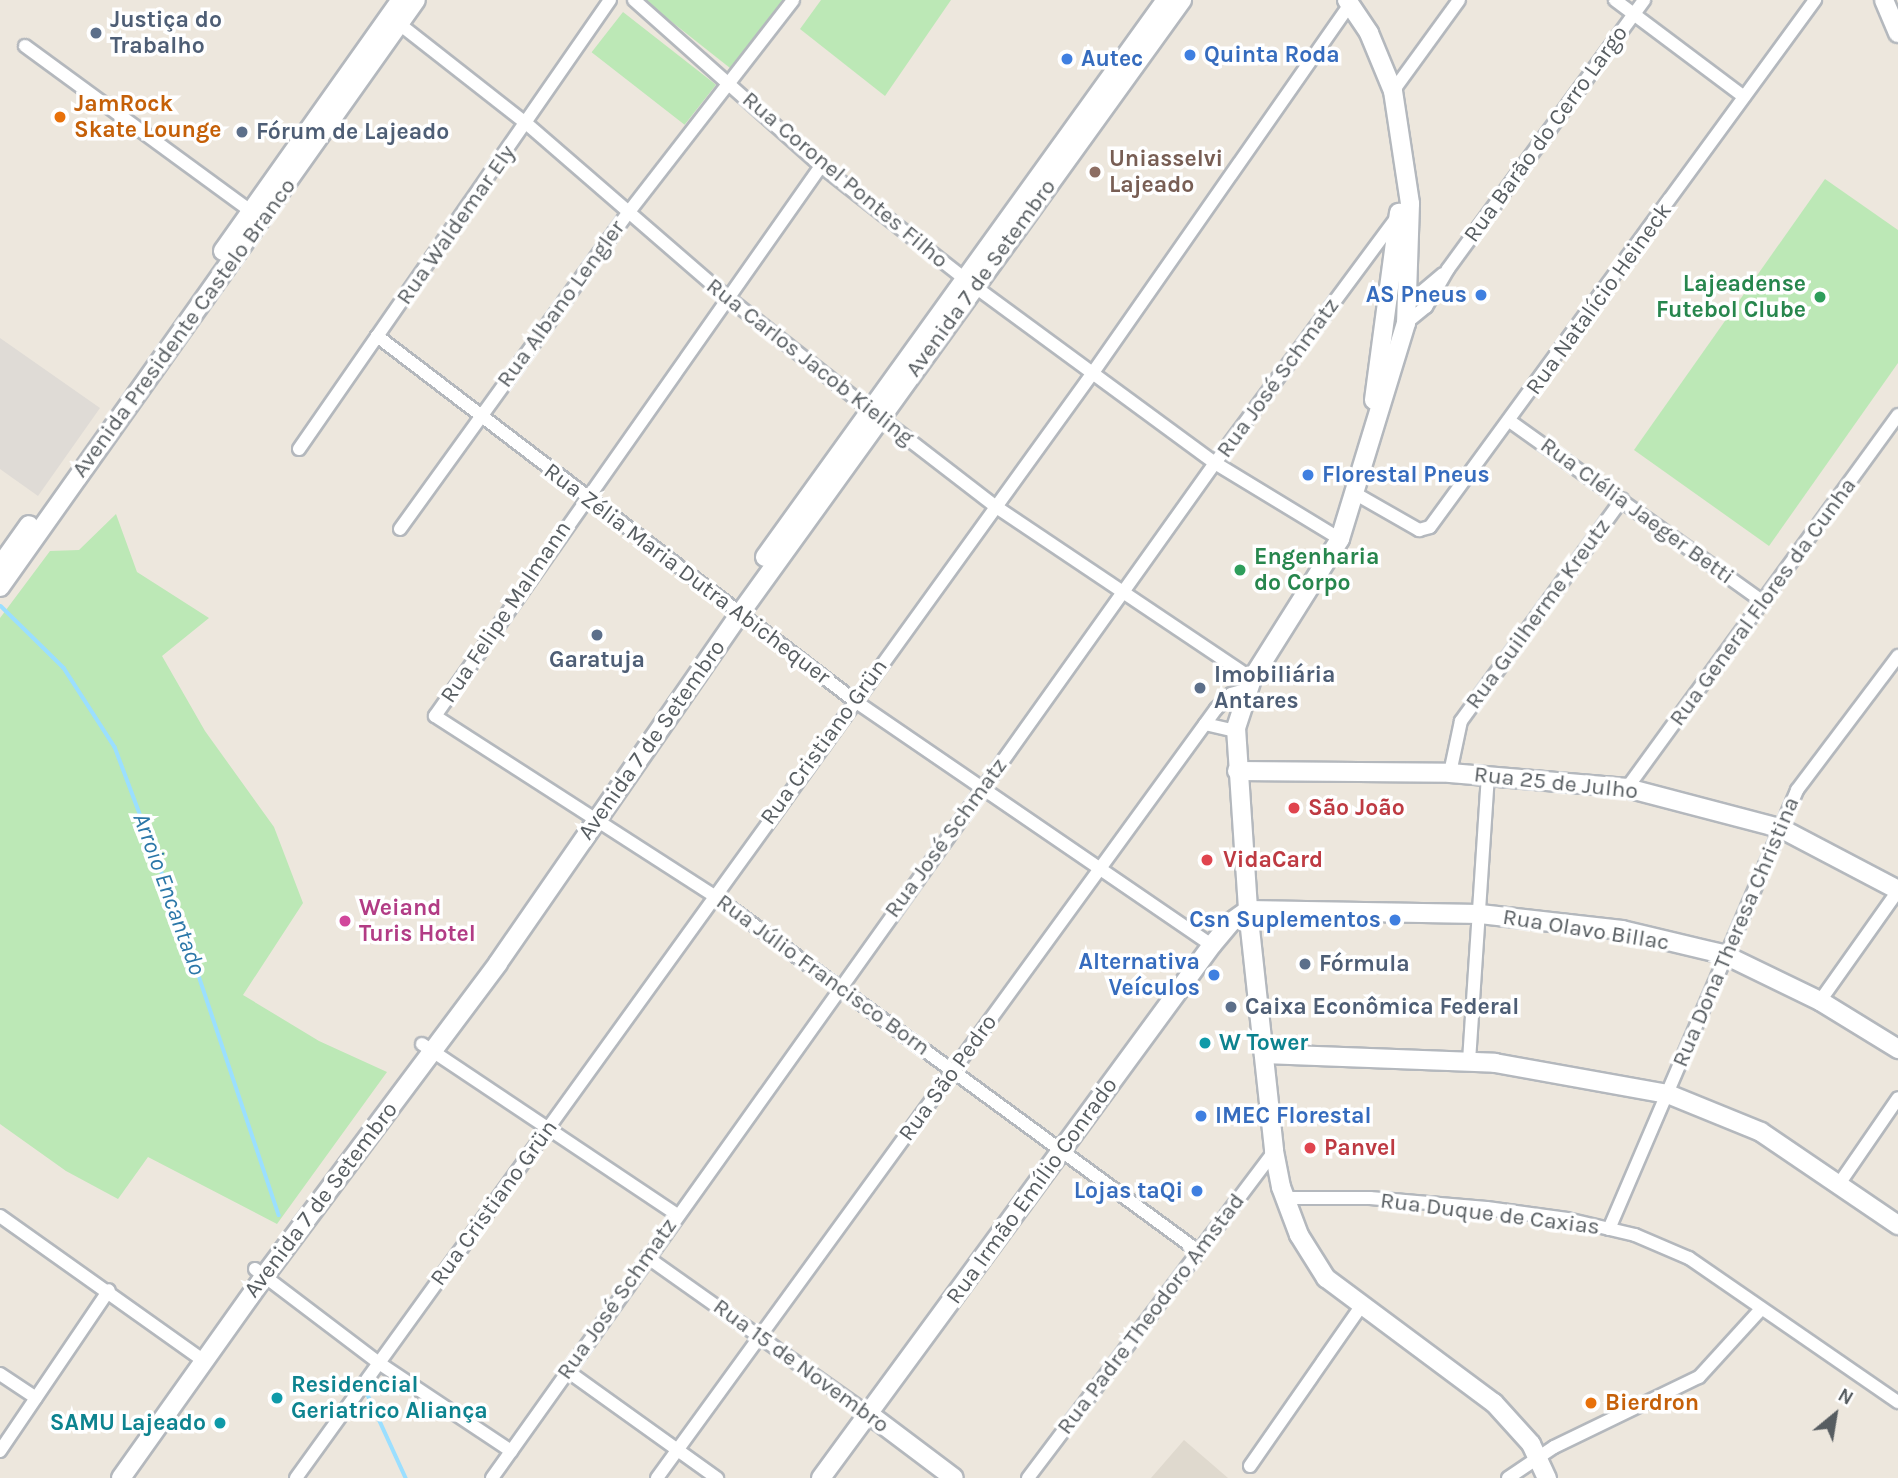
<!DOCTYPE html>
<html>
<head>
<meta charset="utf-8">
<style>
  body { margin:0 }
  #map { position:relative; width:1898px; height:1478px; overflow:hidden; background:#ede7dd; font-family:Karla,sans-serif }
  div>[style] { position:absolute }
  .industrial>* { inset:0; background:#dfdbd6 }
  .education>* { inset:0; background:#dfd9ce }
  .green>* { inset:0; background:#bce8b6; transform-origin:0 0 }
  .stream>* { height:3.5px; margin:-1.75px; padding:0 1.75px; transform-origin:1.75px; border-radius:1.75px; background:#9bdfff }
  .roads { filter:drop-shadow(2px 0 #b4b8bd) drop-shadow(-2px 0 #b4b8bd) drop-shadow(0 2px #b4b8bd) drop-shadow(0 -2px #b4b8bd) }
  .street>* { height:12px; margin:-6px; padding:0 6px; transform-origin:6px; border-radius:6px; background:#fff }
  .secondary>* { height:18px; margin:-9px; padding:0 9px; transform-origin:9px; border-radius:9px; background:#fff }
  .dots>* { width:19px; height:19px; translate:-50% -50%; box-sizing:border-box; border:4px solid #fff; border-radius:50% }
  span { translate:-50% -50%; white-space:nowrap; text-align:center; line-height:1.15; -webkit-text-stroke:7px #fff; paint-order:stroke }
  .service-label { font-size:23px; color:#4e5e75; font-weight:700 }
  .left { translate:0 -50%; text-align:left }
  .shop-label { font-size:23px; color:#366cbe; font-weight:700 }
  .right { translate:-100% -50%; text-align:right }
  .food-label { font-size:23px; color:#c56008; font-weight:700 }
  .street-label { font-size:23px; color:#575d61 }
  .education-label { font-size:23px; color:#785e54; font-weight:700 }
  .leisure-label { font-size:23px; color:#27864d; font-weight:700 }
  .health-label { font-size:23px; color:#be3a42; font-weight:700 }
  .hotel-label { font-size:23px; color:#b23c85; font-weight:700 }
  .culture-label { font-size:23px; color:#0d838f; font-weight:700 }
  .water-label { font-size:24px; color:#2b77a8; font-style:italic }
  .north { position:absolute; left:1800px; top:1380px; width:70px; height:70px; -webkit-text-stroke:5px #fff; paint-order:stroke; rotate:30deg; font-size:19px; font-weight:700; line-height:28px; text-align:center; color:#575d61 }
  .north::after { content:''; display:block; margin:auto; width:24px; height:32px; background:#575d61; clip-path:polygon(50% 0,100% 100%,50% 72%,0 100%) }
</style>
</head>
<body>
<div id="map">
  <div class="industrial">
    <i style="clip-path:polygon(0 338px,100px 408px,38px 496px,0 469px)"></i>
  </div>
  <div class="education">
    <i style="clip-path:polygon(1184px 1440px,1228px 1478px,1151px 1478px)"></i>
  </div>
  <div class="green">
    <i style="clip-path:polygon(644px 0,783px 0,730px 68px)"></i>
    <i style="clip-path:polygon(821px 0,951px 0,885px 96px,800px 29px)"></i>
    <i style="left:623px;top:12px;width:118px;height:51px;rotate:38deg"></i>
    <i style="clip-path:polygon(1825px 179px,1898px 230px,1898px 363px,1769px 546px,1634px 450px)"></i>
    <i style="clip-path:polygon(116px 514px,137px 572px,209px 618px,162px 656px,205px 731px,274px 827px,303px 903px,243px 995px,319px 1041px,387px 1072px,277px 1224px,148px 1157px,118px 1199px,66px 1171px,0 1124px,0 618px,50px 551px,79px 550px)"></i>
  </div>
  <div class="stream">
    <i style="left:1px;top:606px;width:88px;rotate:44.5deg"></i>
    <i style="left:64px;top:668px;width:94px;rotate:57.2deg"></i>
    <i style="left:115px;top:747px;width:206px;rotate:69.5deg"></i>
    <i style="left:187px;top:940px;width:290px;rotate:71.5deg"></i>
    <i style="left:368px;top:1395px;width:91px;rotate:65.4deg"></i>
  </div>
  <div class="roads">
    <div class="street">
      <i style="left:634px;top:0;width:250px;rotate:41.6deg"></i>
      <i style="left:821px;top:166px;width:194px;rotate:38.1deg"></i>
      <i style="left:974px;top:286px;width:299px;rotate:36.3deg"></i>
      <i style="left:1215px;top:463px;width:146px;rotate:31.3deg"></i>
      <i style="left:1615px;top:0;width:161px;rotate:36.9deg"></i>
      <i style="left:393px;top:19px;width:170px;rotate:38.1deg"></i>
      <i style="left:527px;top:124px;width:264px;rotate:40.9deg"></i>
      <i style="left:727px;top:297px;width:181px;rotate:38.3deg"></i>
      <i style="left:869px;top:409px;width:159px;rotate:37.6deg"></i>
      <i style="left:995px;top:506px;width:310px;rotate:33.9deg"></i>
      <i style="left:25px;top:46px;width:286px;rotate:36.2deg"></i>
      <i style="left:1393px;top:91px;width:112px;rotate:-54deg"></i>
      <i style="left:821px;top:166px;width:672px;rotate:125.06deg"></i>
      <i style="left:435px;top:716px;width:331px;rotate:32.8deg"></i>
      <i style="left:713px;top:895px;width:602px;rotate:36.28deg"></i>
      <i style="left:1406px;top:305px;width:48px;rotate:-40deg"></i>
      <i style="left:1406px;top:323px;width:26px;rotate:-39deg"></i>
      <i style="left:1426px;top:307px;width:44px;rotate:-59.9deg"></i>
      <i style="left:1448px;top:269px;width:333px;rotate:-53.9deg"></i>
      <i style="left:377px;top:336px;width:601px;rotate:37.37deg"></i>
      <i style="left:855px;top:701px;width:432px;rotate:34.4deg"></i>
      <i style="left:1511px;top:422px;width:310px;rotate:35.5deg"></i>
      <i style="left:299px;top:449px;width:546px;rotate:-55.29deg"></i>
      <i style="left:1356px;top:494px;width:73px;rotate:29.7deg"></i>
      <i style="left:1419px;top:530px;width:11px;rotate:-15deg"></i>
      <i style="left:1430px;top:527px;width:653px;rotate:-53.85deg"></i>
      <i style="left:400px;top:529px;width:390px;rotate:-54.2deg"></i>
      <i style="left:628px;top:213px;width:269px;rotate:-52.2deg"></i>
      <i style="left:1205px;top:724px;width:32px;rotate:13deg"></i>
      <i style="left:1450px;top:773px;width:53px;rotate:-78.1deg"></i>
      <i style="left:1461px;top:721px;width:274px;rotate:-54deg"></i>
      <i style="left:1627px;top:788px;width:461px;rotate:-54deg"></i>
      <i style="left:1820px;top:1001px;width:135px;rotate:-54.7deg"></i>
      <i style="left:422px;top:1044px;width:307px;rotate:33.8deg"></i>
      <i style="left:1469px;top:1061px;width:288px;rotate:-86.2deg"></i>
      <i style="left:1839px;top:1184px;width:104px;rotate:-55.5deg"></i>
      <i style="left:1284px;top:1198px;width:86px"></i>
      <i style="left:1370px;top:1198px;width:117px;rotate:4.9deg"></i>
      <i style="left:1487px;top:1208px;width:81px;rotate:7.8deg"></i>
      <i style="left:1567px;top:1219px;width:70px;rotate:13.2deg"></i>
      <i style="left:1635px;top:1235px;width:59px;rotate:23.1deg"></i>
      <i style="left:1689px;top:1258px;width:254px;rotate:34.6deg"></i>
      <i style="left:0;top:1216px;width:249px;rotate:35.4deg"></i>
      <i style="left:1609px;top:1229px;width:478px;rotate:-66.8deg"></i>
      <i style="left:1797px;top:790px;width:168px;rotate:-53deg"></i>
      <i style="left:647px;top:1257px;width:272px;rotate:35.3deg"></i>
      <i style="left:255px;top:1269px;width:156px;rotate:37.2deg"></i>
      <i style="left:379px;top:1363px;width:159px;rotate:33.7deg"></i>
      <i style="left:566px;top:1370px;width:186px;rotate:35.6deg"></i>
      <i style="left:0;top:1374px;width:43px;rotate:33.7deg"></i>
      <i style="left:0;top:1451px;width:194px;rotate:-55.9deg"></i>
      <i style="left:1250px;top:1466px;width:196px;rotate:-55.2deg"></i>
      <i style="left:296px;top:1478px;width:1361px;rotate:-54.21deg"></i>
      <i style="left:1092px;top:374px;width:451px;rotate:-55.1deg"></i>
      <i style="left:492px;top:1478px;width:1246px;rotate:-54.54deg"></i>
      <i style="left:1215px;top:463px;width:307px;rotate:-53.5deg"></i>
      <i style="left:657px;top:1478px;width:951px;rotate:-53.99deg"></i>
      <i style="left:1216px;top:709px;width:21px;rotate:-45deg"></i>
      <i style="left:1231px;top:694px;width:18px;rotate:-16deg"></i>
      <i style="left:1028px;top:1478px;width:409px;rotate:-53deg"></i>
      <i style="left:1508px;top:1478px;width:55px;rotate:-34deg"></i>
      <i style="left:1554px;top:1447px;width:161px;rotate:-25.8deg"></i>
      <i style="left:1699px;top:1377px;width:92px;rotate:-47.6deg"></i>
    </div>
    <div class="secondary">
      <i style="left:1347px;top:0;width:40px;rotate:56deg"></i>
      <i style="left:1369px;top:33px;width:63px;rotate:67.5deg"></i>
      <i style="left:1393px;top:91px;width:114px;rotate:81.4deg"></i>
      <i style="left:1410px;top:204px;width:119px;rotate:91.9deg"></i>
      <i style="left:1406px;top:323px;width:226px;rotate:107deg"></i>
      <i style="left:1340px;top:539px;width:165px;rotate:122.2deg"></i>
      <i style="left:1252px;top:679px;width:52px;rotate:108.1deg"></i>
      <i style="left:1236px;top:728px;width:182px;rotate:86.2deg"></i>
      <i style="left:1248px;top:910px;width:242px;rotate:83.8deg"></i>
      <i style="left:1274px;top:1151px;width:37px;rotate:79deg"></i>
      <i style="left:1281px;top:1187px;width:51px;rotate:69.4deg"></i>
      <i style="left:1299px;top:1235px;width:51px;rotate:57.9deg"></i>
      <i style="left:1326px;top:1278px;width:209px;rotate:36.7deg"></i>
      <i style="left:1494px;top:1403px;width:55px;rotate:47.9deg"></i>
      <i style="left:1531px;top:1444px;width:38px;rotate:65deg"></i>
      <i style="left:1884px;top:0;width:36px;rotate:67deg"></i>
      <i style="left:223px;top:251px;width:308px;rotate:-54.7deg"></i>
      <i style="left:1374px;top:400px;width:189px;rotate:-82.4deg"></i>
      <i style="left:765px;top:557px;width:686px;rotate:-54.25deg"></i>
      <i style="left:0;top:566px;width:50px;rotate:-54.7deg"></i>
      <i style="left:0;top:587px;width:719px;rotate:-54.68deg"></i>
      <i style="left:1237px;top:771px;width:213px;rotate:0.5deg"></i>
      <i style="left:1450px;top:773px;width:178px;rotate:4.8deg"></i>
      <i style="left:1627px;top:788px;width:158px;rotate:14.7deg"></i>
      <i style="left:1780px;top:828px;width:133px;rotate:27.7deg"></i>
      <i style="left:1264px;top:1054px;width:231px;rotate:2.2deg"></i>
      <i style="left:1495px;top:1063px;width:176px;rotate:10.2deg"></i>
      <i style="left:1668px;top:1094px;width:100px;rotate:22.2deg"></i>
      <i style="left:1761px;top:1132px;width:166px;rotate:34.2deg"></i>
      <i style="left:869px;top:1414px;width:106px;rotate:37deg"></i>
      <i style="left:121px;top:1478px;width:249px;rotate:-54.6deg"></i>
      <i style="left:265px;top:1275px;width:389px;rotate:-53.2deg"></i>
      <i style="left:498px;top:963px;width:423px;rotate:-55.3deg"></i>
      <i style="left:739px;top:615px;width:758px;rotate:-54.23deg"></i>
      <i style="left:821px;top:1478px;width:661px;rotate:-53.74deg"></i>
      <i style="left:1212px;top:945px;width:30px;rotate:-50deg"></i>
      <i style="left:1231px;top:922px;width:21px;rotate:-35deg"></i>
      <i style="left:1248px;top:910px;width:232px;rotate:1deg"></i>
      <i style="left:1480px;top:914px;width:143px;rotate:6.4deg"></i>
      <i style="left:1622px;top:930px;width:104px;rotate:13.4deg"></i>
      <i style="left:1723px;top:954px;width:108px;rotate:25.9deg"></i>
      <i style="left:1820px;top:1001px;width:92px;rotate:31.6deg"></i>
    </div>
  </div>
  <div class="dots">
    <i style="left:96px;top:33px;background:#5c6f8a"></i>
    <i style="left:1190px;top:55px;background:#3f7fe0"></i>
    <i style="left:1067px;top:59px;background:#3f7fe0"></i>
    <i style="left:60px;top:117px;background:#e8710a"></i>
    <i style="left:242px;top:132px;background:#5c6f8a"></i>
    <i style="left:1095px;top:172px;background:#8d6e63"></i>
    <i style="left:1481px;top:295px;background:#3f7fe0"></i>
    <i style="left:1820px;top:297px;background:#2e9e5b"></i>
    <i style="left:1308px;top:475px;background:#3f7fe0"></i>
    <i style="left:1240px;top:570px;background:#2e9e5b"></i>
    <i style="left:597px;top:635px;background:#5c6f8a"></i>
    <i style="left:1200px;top:688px;background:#5c6f8a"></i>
    <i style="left:1294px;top:808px;background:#e0444e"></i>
    <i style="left:1207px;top:860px;background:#e0444e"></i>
    <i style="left:1395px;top:920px;background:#3f7fe0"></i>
    <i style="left:345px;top:921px;background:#d1479c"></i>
    <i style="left:1305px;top:964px;background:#5c6f8a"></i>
    <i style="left:1214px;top:975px;background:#3f7fe0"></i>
    <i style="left:1231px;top:1007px;background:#5c6f8a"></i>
    <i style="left:1205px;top:1043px;background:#0f9aa8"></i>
    <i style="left:1201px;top:1116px;background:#3f7fe0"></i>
    <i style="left:1310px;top:1148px;background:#e0444e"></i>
    <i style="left:1197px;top:1191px;background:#3f7fe0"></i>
    <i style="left:277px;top:1398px;background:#0f9aa8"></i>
    <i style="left:1591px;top:1403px;background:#e8710a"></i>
    <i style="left:220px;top:1423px;background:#0f9aa8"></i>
  </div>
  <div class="service-label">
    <span class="left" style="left:110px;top:33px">Justiça do<br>Trabalho</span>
    <span class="left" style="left:256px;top:132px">Fórum de Lajeado</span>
    <span style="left:597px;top:660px">Garatuja</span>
    <span class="left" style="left:1214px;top:688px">Imobiliária<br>Antares</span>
    <span class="left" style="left:1319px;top:964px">Fórmula</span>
    <span class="left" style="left:1245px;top:1007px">Caixa Econômica Federal</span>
  </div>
  <div class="shop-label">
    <span class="left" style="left:1204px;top:55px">Quinta Roda</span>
    <span class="left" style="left:1081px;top:59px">Autec</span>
    <span class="right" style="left:1467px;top:295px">AS Pneus</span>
    <span class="left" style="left:1322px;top:475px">Florestal Pneus</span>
    <span class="right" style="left:1381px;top:920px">Csn Suplementos</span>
    <span class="right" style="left:1200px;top:975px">Alternativa<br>Veículos</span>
    <span class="left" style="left:1215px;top:1116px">IMEC Florestal</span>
    <span class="right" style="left:1183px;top:1191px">Lojas taQi</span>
  </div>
  <div class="food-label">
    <span class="left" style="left:74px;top:117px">JamRock<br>Skate Lounge</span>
    <span class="left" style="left:1605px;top:1403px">Bierdron</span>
  </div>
  <div class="street-label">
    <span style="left:1546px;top:134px;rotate:-54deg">Rua Barão do Cerro Largo</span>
    <span style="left:845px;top:180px;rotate:40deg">Rua Coronel Pontes Filho</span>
    <span style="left:456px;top:225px;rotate:-55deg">Rua Waldemar Ely</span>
    <span style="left:981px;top:278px;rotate:-54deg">Avenida 7 de Setembro</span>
    <span style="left:1599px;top:299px;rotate:-54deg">Rua Natalício Heineck</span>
    <span style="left:561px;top:304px;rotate:-54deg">Rua Albano Lengler</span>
    <span style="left:184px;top:328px;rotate:-54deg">Avenida Presidente Castelo Branco</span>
    <span style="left:810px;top:362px;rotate:38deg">Rua Carlos Jacob Kieling</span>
    <span style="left:1278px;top:378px;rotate:-54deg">Rua José Schmatz</span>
    <span style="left:1637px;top:511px;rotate:36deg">Rua Clélia Jaeger Betti</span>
    <span style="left:687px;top:574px;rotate:37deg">Rua Zélia Maria Dutra Abichequer</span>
    <span style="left:1763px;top:602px;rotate:-54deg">Rua General Flores da Cunha</span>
    <span style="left:506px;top:612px;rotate:-56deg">Rua Felipe Malmann</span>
    <span style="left:1538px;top:614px;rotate:-54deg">Rua Guilherme Kreutz</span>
    <span style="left:652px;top:740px;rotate:-55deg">Avenida 7 de Setembro</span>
    <span style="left:824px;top:742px;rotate:-54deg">Rua Cristiano Grün</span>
    <span style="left:1556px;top:783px;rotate:6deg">Rua 25 de Julho</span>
    <span style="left:946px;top:838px;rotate:-54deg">Rua José Schmatz</span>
    <span style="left:1586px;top:930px;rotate:9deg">Rua Olavo Billac</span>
    <span style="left:1736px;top:932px;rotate:-67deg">Rua Dona Theresa Christina</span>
    <span style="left:823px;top:975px;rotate:36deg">Rua Júlio Francisco Born</span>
    <span style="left:948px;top:1078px;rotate:-54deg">Rua São Pedro</span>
    <span style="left:1032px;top:1191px;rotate:-54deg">Rua Irmão Emílio Conrado</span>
    <span style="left:321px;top:1200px;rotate:-53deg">Avenida 7 de Setembro</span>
    <span style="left:494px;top:1203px;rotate:-54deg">Rua Cristiano Grün</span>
    <span style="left:1490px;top:1214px;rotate:7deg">Rua Duque de Caxias</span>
    <span style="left:617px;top:1299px;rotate:-55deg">Rua José Schmatz</span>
    <span style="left:1151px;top:1314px;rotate:-53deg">Rua Padre Theodoro Amstad</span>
    <span style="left:801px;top:1366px;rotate:36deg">Rua 15 de Novembro</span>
  </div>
  <div class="education-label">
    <span class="left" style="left:1109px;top:172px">Uniasselvi<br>Lajeado</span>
  </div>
  <div class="leisure-label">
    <span class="right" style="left:1806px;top:297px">Lajeadense<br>Futebol Clube</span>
    <span class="left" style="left:1254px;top:570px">Engenharia<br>do Corpo</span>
  </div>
  <div class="health-label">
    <span class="left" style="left:1308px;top:808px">São João</span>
    <span class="left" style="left:1223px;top:860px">VidaCard</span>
    <span class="left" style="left:1324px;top:1148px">Panvel</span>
  </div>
  <div class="hotel-label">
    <span class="left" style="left:359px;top:921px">Weiand<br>Turis Hotel</span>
  </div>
  <div class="culture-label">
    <span class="left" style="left:1219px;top:1043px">W Tower</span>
    <span class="left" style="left:291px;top:1398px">Residencial<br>Geriatrico Aliança</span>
    <span class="right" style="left:206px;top:1423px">SAMU Lajeado</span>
  </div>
  <div class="water-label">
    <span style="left:169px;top:894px;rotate:70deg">Arroio Encantado</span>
  </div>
  <div class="north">N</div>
</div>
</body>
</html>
